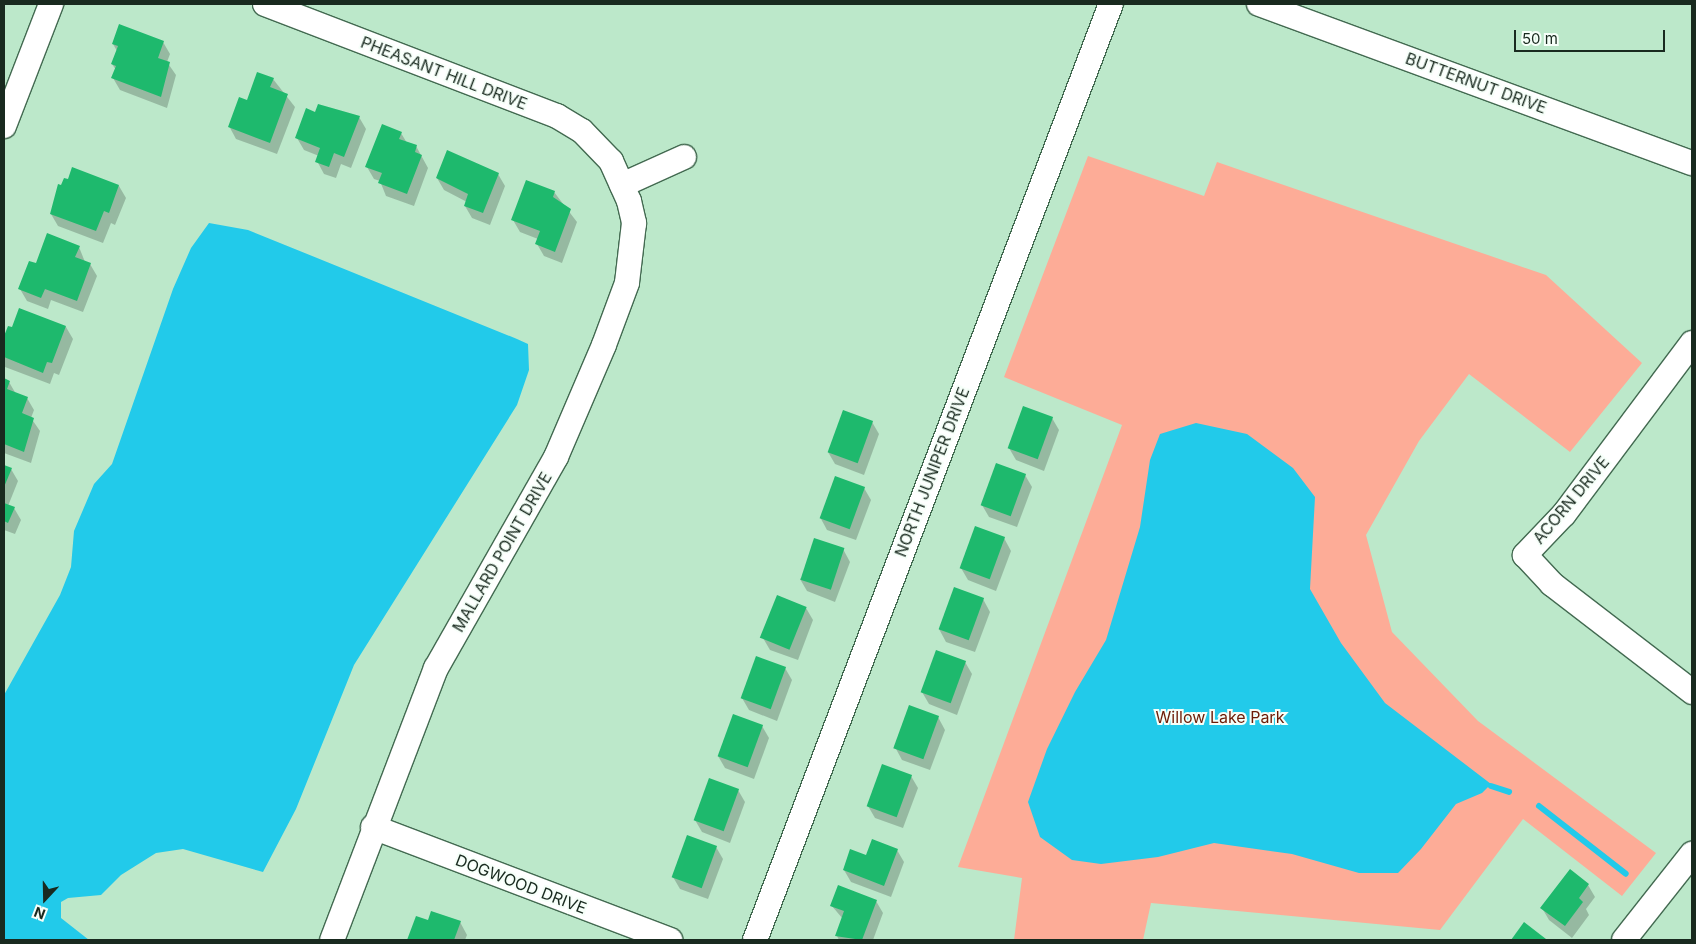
<!DOCTYPE html>
<html>
<head>
<meta charset="utf-8">
<style>
  body { margin:0 }
  #map { position:relative; width:1696px; height:944px; overflow:hidden; background:#bce8ca; font-family:Inter,sans-serif }
  div>[style] { position:absolute }
  .green>* { inset:0; background:#fdac97 }
  .water>* { inset:0; background:#22caea }
  .shadow>* { inset:0; background:#0003 }
  .stream>* { height:6px; margin:-3px; padding:0 3px; transform-origin:3px; border-radius:3px; background:#22caea }
  .building>* { inset:0; background:#1eb96d; transform-origin:0 0 }
  .roads { filter:drop-shadow(1px 0 #436a51) drop-shadow(-1px 0 #436a51) drop-shadow(0 1px #436a51) drop-shadow(0 -1px #436a51) }
  .minor>* { height:24px; margin:-12px; padding:0 12px; transform-origin:12px; border-radius:12px; background:#fff }
  span { translate:-50% -50%; white-space:nowrap; text-align:center; line-height:1.15; -webkit-text-stroke:4px #f6fff9; paint-order:stroke }
  .street-label { font-size:16px; color:#192a1f }
  .park-label { font-size:16px; color:#6c1c07 }
  .frame { position:absolute; inset:0; border:5px solid #192a1f; pointer-events:none }
  .north { position:absolute; left:20px; top:874px; width:50px; height:50px; -webkit-text-stroke:4px #f6fff9; paint-order:stroke; rotate:201deg; font-size:14px; font-weight:700; line-height:20px; text-align:center; color:#192a1f }
  .north::after { content:''; display:block; margin:auto; width:18px; height:22px; background:#192a1f; clip-path:polygon(50% 0,100% 100%,50% 72%,0 100%) }
  .scale { position:absolute; left:1514px; top:30px; width:151px; height:22px; box-sizing:border-box; border:2px solid #192a1f; border-top:0; padding-left:6px; font-size:15px; line-height:18px; white-space:nowrap; color:#192a1f; -webkit-text-stroke:4px #f6fff9; paint-order:stroke }
</style>
</head>
<body>
<div id="map">
  <div class="green">
    <i style="clip-path:polygon(1088px 156px,1204px 196px,1217px 162px,1546px 275px,1642px 363px,1570px 452px,1469px 374px,1419px 441px,1366px 535px,1392px 632px,1478px 721px,1656px 853px,1622px 896px,1523px 819px,1440px 930px,1151px 903px,1143px 940px,1014px 940px,1022px 878px,958px 867px,1122px 425px,1004px 377px)"></i>
  </div>
  <div class="water">
    <i style="clip-path:polygon(209px 223px,248px 230px,517px 339px,528px 344px,529px 370px,517px 405px,354px 665px,296px 809px,263px 872px,183px 849px,156px 853px,121px 875px,101px 895px,68px 898px,61px 902px,61px 918px,89px 940px,4px 940px,4px 695px,60px 595px,71px 567px,74px 531px,94px 484px,112px 464px,173px 289px,191px 248px)"></i>
    <i style="clip-path:polygon(1196px 423px,1247px 434px,1293px 468px,1315px 497px,1310px 589px,1341px 643px,1385px 703px,1491px 784px,1482px 793px,1456px 804px,1421px 849px,1398px 873px,1359px 873px,1292px 854px,1214px 843px,1158px 857px,1101px 864px,1072px 860px,1040px 837px,1028px 802px,1047px 749px,1075px 692px,1106px 640px,1140px 527px,1150px 460px,1160px 434px)"></i>
  </div>
  <div class="shadow">
    <i style="clip-path:polygon(163px 42px,170px 54px,167px 62px,176px 75px,167px 108px,120px 90px,113px 78px,116px 70px,112px 64px,117px 51px,113px 44px)"></i>
    <i style="clip-path:polygon(273px 79px,295px 107px,277px 154px,236px 139px,229px 126px,247px 101px)"></i>
    <i style="clip-path:polygon(316px 113px,359px 117px,366px 129px,351px 168px,341px 164px,336px 178px,324px 174px,317px 161px,319px 156px,304px 150px,297px 138px)"></i>
    <i style="clip-path:polygon(401px 133px,407px 143px,416px 146px,428px 168px,414px 206px,386px 196px,380px 181px,374px 179px,367px 167px)"></i>
    <i style="clip-path:polygon(498px 174px,505px 186px,490px 225px,472px 218px,465px 206px,467px 202px,444px 190px,437px 178px)"></i>
    <i style="clip-path:polygon(119px 186px,126px 198px,115px 225px,111px 223px,103px 243px,58px 226px,51px 214px,62px 187px)"></i>
    <i style="clip-path:polygon(554px 192px,577px 222px,562px 263px,544px 256px,537px 244px,538px 239px,520px 232px,513px 220px)"></i>
    <i style="clip-path:polygon(79px 247px,85px 262px,90px 264px,97px 276px,83px 312px,51px 300px,48px 309px,27px 301px,20px 289px,36px 265px)"></i>
    <i style="clip-path:polygon(9px 327px,66px 327px,73px 339px,59px 375px,54px 373px,50px 384px,5px 367px,4px 340px)"></i>
    <i style="clip-path:polygon(4px 380px,9px 382px,16px 394px,27px 398px,34px 410px,31px 418px,40px 431px,31px 463px,4px 453px)"></i>
    <i style="clip-path:polygon(1052px 418px,1059px 430px,1044px 471px,1016px 460px,1009px 448px)"></i>
    <i style="clip-path:polygon(872px 422px,879px 434px,864px 475px,835px 464px,828px 452px)"></i>
    <i style="clip-path:polygon(4px 466px,11px 469px,18px 481px,8px 506px,14px 508px,21px 520px,15px 534px,4px 530px)"></i>
    <i style="clip-path:polygon(1025px 475px,1032px 487px,1017px 527px,989px 517px,982px 505px)"></i>
    <i style="clip-path:polygon(864px 488px,871px 500px,856px 540px,827px 530px,820px 517px)"></i>
    <i style="clip-path:polygon(1004px 538px,1011px 551px,996px 591px,968px 580px,961px 568px)"></i>
    <i style="clip-path:polygon(843px 549px,850px 562px,835px 602px,807px 591px,800px 579px)"></i>
    <i style="clip-path:polygon(983px 599px,990px 612px,975px 652px,946px 642px,939px 629px)"></i>
    <i style="clip-path:polygon(806px 608px,813px 620px,798px 660px,770px 650px,763px 638px)"></i>
    <i style="clip-path:polygon(965px 662px,972px 674px,957px 715px,929px 704px,922px 692px)"></i>
    <i style="clip-path:polygon(785px 668px,792px 680px,777px 721px,749px 710px,742px 698px)"></i>
    <i style="clip-path:polygon(938px 717px,945px 730px,930px 770px,902px 760px,895px 747px)"></i>
    <i style="clip-path:polygon(762px 726px,769px 738px,754px 779px,725px 768px,718px 756px)"></i>
    <i style="clip-path:polygon(911px 776px,918px 788px,903px 828px,875px 818px,868px 806px)"></i>
    <i style="clip-path:polygon(738px 790px,745px 802px,730px 843px,702px 832px,695px 820px)"></i>
    <i style="clip-path:polygon(716px 847px,723px 859px,708px 899px,680px 889px,673px 877px)"></i>
    <i style="clip-path:polygon(897px 850px,904px 862px,891px 897px,851px 882px,844px 870px,867px 857px)"></i>
    <i style="clip-path:polygon(1588px 885px,1595px 897px,1586px 909px,1589px 915px,1572px 938px,1549px 920px,1542px 908px)"></i>
    <i style="clip-path:polygon(876px 901px,883px 913px,873px 940px,839px 940px,837px 936px,843px 919px,831px 905px)"></i>
    <i style="clip-path:polygon(417px 918px,428px 922px,460px 922px,467px 935px,465px 940px,409px 940px)"></i>
  </div>
  <div class="stream">
    <i style="left:1491px;top:786px;width:19px;rotate:18deg"></i>
    <i style="left:1539px;top:806px;width:110px;rotate:38deg"></i>
  </div>
  <div class="building">
    <i style="clip-path:polygon(119px 24px,164px 41px,158px 58px,170px 62px,161px 97px,111px 78px,116px 66px,111px 64px,118px 46px,112px 44px)"></i>
    <i style="clip-path:polygon(257px 72px,274px 78px,270px 87px,288px 94px,270px 143px,228px 127px,239px 97px,247px 100px)"></i>
    <i style="clip-path:polygon(318px 104px,360px 116px,344px 157px,334px 153px,329px 167px,315px 162px,320px 148px,295px 138px,306px 108px,315px 112px)"></i>
    <i style="clip-path:polygon(382px 124px,402px 132px,399px 139px,417px 145px,415px 152px,422px 155px,407px 194px,378px 183px,382px 173px,365px 167px)"></i>
    <i style="clip-path:polygon(447px 150px,499px 173px,483px 213px,464px 206px,468px 194px,436px 178px)"></i>
    <i style="clip-path:polygon(72px 167px,119px 185px,109px 213px,104px 211px,96px 231px,50px 214px,58px 184px,61px 185px,64px 178px,68px 179px)"></i>
    <i style="clip-path:polygon(526px 180px,555px 191px,553px 197px,571px 209px,555px 252px,535px 244px,540px 231px,511px 220px)"></i>
    <i style="clip-path:polygon(47px 233px,80px 246px,75px 257px,91px 263px,77px 301px,45px 289px,41px 298px,18px 289px,29px 261px,36px 263px)"></i>
    <i style="clip-path:polygon(19px 308px,66px 326px,52px 363px,47px 362px,43px 373px,4px 357px,4px 336px,8px 326px,12px 327px)"></i>
    <i style="clip-path:polygon(4px 378px,10px 381px,7px 389px,28px 397px,22px 413px,34px 418px,24px 452px,4px 444px)"></i>
    <i style="left:1023px;top:406px;width:32px;height:45px;rotate:20deg"></i>
    <i style="left:843px;top:410px;width:32px;height:45px;rotate:20deg"></i>
    <i style="left:996px;top:463px;width:32px;height:45px;rotate:20deg"></i>
    <i style="clip-path:polygon(4px 465px,12px 468px,4px 487px)"></i>
    <i style="left:835px;top:476px;width:32px;height:45px;rotate:20deg"></i>
    <i style="clip-path:polygon(4px 503px,15px 507px,8px 523px,4px 521px)"></i>
    <i style="left:975px;top:526px;width:32px;height:45px;rotate:20deg"></i>
    <i style="left:814px;top:538px;width:32px;height:44px;rotate:18deg"></i>
    <i style="left:954px;top:587px;width:32px;height:45px;rotate:20deg"></i>
    <i style="left:777px;top:595px;width:32px;height:46px;rotate:22deg"></i>
    <i style="left:936px;top:650px;width:32px;height:45px;rotate:20deg"></i>
    <i style="left:756px;top:656px;width:32px;height:45px;rotate:20deg"></i>
    <i style="left:909px;top:705px;width:32px;height:46px;rotate:20deg"></i>
    <i style="left:733px;top:714px;width:32px;height:45px;rotate:20deg"></i>
    <i style="left:882px;top:764px;width:32px;height:45px;rotate:20deg"></i>
    <i style="left:709px;top:778px;width:32px;height:45px;rotate:20deg"></i>
    <i style="left:687px;top:835px;width:32px;height:45px;rotate:20deg"></i>
    <i style="clip-path:polygon(872px 839px,898px 849px,884px 886px,843px 870px,850px 849px,866px 855px)"></i>
    <i style="clip-path:polygon(1570px 869px,1589px 884px,1579px 898px,1583px 902px,1565px 926px,1540px 908px)"></i>
    <i style="clip-path:polygon(838px 885px,877px 900px,862px 940px,835px 936px,844px 911px,830px 906px)"></i>
    <i style="clip-path:polygon(431px 911px,461px 921px,454px 940px,407px 940px,416px 916px,428px 920px)"></i>
    <i style="clip-path:polygon(1524px 922px,1546px 939px,1544px 940px,1511px 940px)"></i>
  </div>
  <div class="roads">
    <div class="minor">
      <i style="left:265px;top:4px;width:313px;rotate:21deg"></i>
      <i style="left:557px;top:116px;width:29px;rotate:31deg"></i>
      <i style="left:582px;top:131px;width:42px;rotate:46deg"></i>
      <i style="left:611px;top:161px;width:44px;rotate:65.8deg"></i>
      <i style="left:629px;top:201px;width:23px;rotate:77deg"></i>
      <i style="left:634px;top:223px;width:60px;rotate:96.7deg"></i>
      <i style="left:627px;top:283px;width:66px;rotate:110.4deg"></i>
      <i style="left:604px;top:345px;width:122px;rotate:113.2deg"></i>
      <i style="left:556px;top:457px;width:243px;rotate:119.6deg"></i>
      <i style="left:436px;top:668px;width:291px;rotate:110.9deg"></i>
      <i style="left:1259px;top:4px;width:461px;rotate:20.2deg"></i>
      <i style="left:4px;top:126px;width:131px;rotate:-68.9deg"></i>
      <i style="left:622px;top:185px;width:68px;rotate:-24.3deg"></i>
      <i style="left:1692px;top:343px;width:214px;rotate:126.8deg"></i>
      <i style="left:1564px;top:514px;width:57px;rotate:133.6deg"></i>
      <i style="left:1525px;top:555px;width:40px;rotate:47deg"></i>
      <i style="left:1552px;top:584px;width:177px;rotate:37.6deg"></i>
      <i style="left:373px;top:827px;width:318px;rotate:20.8deg"></i>
      <i style="left:755px;top:940px;width:1001px;rotate:-69.18deg"></i>
      <i style="left:1624px;top:940px;width:110px;rotate:-51.7deg"></i>
    </div>
  </div>
  <div class="street-label">
    <span style="left:444px;top:73px;rotate:21deg">PHEASANT HILL DRIVE</span>
    <span style="left:1476px;top:83px;rotate:20deg">BUTTERNUT DRIVE</span>
    <span style="left:932px;top:472px;rotate:-69deg">NORTH JUNIPER DRIVE</span>
    <span style="left:1571px;top:500px;rotate:-50deg">ACORN DRIVE</span>
    <span style="left:502px;top:552px;rotate:-60deg">MALLARD POINT DRIVE</span>
    <span style="left:521px;top:884px;rotate:21deg">DOGWOOD DRIVE</span>
  </div>
  <div class="park-label">
    <span style="left:1220px;top:717px">Willow Lake Park</span>
  </div>
  <div class="frame"></div>
  <div class="north">N</div>
  <div class="scale">50 m</div>
</div>
</body>
</html>
